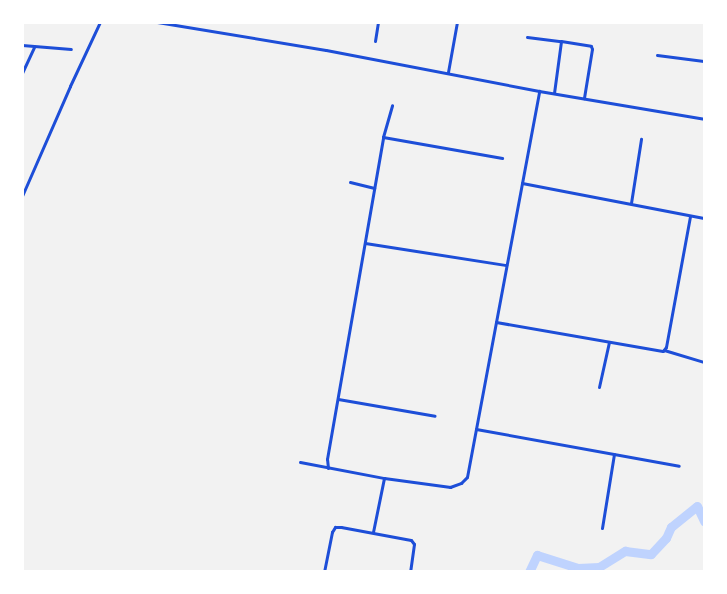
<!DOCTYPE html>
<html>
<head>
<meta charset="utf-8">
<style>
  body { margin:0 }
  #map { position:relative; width:727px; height:594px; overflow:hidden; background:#f2f2f2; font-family:Montserrat,sans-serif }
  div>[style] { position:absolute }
  .river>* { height:9px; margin:-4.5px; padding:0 4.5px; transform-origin:4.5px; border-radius:4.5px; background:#bfd3fe }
  .minor>* { height:3px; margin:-1.5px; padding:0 1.5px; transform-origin:1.5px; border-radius:1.5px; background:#1d4ed8 }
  span { translate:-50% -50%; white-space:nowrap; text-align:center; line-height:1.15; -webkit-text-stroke:5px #fff; paint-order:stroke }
  .frame { position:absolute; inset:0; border:24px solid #fff; pointer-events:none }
</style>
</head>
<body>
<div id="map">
  <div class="river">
    <i style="left:529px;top:572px;width:19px;rotate:-65deg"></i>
    <i style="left:537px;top:555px;width:43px;rotate:17.6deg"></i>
    <i style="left:578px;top:568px;width:21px;rotate:-3deg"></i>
    <i style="left:599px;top:567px;width:31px;rotate:-32deg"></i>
    <i style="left:625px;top:551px;width:26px;rotate:7deg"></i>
    <i style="left:651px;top:554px;width:22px;rotate:-47deg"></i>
    <i style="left:666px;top:538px;width:12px;rotate:-66deg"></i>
    <i style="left:671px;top:527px;width:33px;rotate:-39deg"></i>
    <i style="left:697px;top:506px;width:17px;rotate:65deg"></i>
  </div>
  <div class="minor">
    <i style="left:157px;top:22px;width:171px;rotate:9.4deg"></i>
    <i style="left:326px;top:50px;width:217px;rotate:10.9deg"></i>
    <i style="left:539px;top:91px;width:167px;rotate:9.6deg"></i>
    <i style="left:527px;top:37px;width:34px;rotate:7deg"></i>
    <i style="left:375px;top:41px;width:19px;rotate:-81deg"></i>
    <i style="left:22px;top:45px;width:49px;rotate:4.7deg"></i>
    <i style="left:657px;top:55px;width:47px;rotate:7.3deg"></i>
    <i style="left:448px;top:72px;width:51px;rotate:-79.8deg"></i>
    <i style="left:22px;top:73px;width:29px;rotate:-65deg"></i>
    <i style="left:554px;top:93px;width:52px;rotate:-82.3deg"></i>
    <i style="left:561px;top:41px;width:30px;rotate:9deg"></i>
    <i style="left:591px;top:46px;width:3px;rotate:72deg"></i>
    <i style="left:592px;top:49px;width:50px;rotate:99.3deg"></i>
    <i style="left:383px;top:137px;width:121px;rotate:10deg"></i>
    <i style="left:350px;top:182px;width:25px;rotate:14deg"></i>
    <i style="left:522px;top:183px;width:185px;rotate:10.9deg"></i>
    <i style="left:22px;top:196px;width:120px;rotate:-66.4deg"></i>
    <i style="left:70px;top:86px;width:71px;rotate:-64.9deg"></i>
    <i style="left:631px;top:203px;width:65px;rotate:-81.1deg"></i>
    <i style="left:365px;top:243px;width:143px;rotate:8.9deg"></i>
    <i style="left:496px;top:322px;width:169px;rotate:9.9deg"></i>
    <i style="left:663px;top:351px;width:5px;rotate:-53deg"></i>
    <i style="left:666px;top:347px;width:133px;rotate:-79.6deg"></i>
    <i style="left:664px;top:350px;width:42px;rotate:16.7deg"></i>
    <i style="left:599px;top:387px;width:46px;rotate:-77.5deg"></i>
    <i style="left:338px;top:399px;width:98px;rotate:9.9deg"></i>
    <i style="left:476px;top:429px;width:206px;rotate:10.3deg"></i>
    <i style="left:300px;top:462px;width:86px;rotate:10.8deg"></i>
    <i style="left:384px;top:478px;width:67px;rotate:7.8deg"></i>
    <i style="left:450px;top:487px;width:12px;rotate:-20deg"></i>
    <i style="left:461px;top:483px;width:8px;rotate:-45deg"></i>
    <i style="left:467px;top:477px;width:393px;rotate:-79.4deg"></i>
    <i style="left:328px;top:468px;width:9px;rotate:-96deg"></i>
    <i style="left:327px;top:459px;width:327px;rotate:-80.1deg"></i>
    <i style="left:383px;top:137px;width:33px;rotate:-74deg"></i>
    <i style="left:602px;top:528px;width:75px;rotate:-80.8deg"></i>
    <i style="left:373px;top:532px;width:55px;rotate:-78.5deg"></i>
    <i style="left:324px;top:572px;width:41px;rotate:-78.7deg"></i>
    <i style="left:332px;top:532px;width:6px;rotate:-59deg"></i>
    <i style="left:335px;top:527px;width:6px"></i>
    <i style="left:341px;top:527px;width:71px;rotate:10.5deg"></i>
    <i style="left:411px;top:540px;width:5px;rotate:53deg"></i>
    <i style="left:414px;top:544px;width:28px;rotate:98deg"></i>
  </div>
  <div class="frame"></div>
</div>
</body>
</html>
